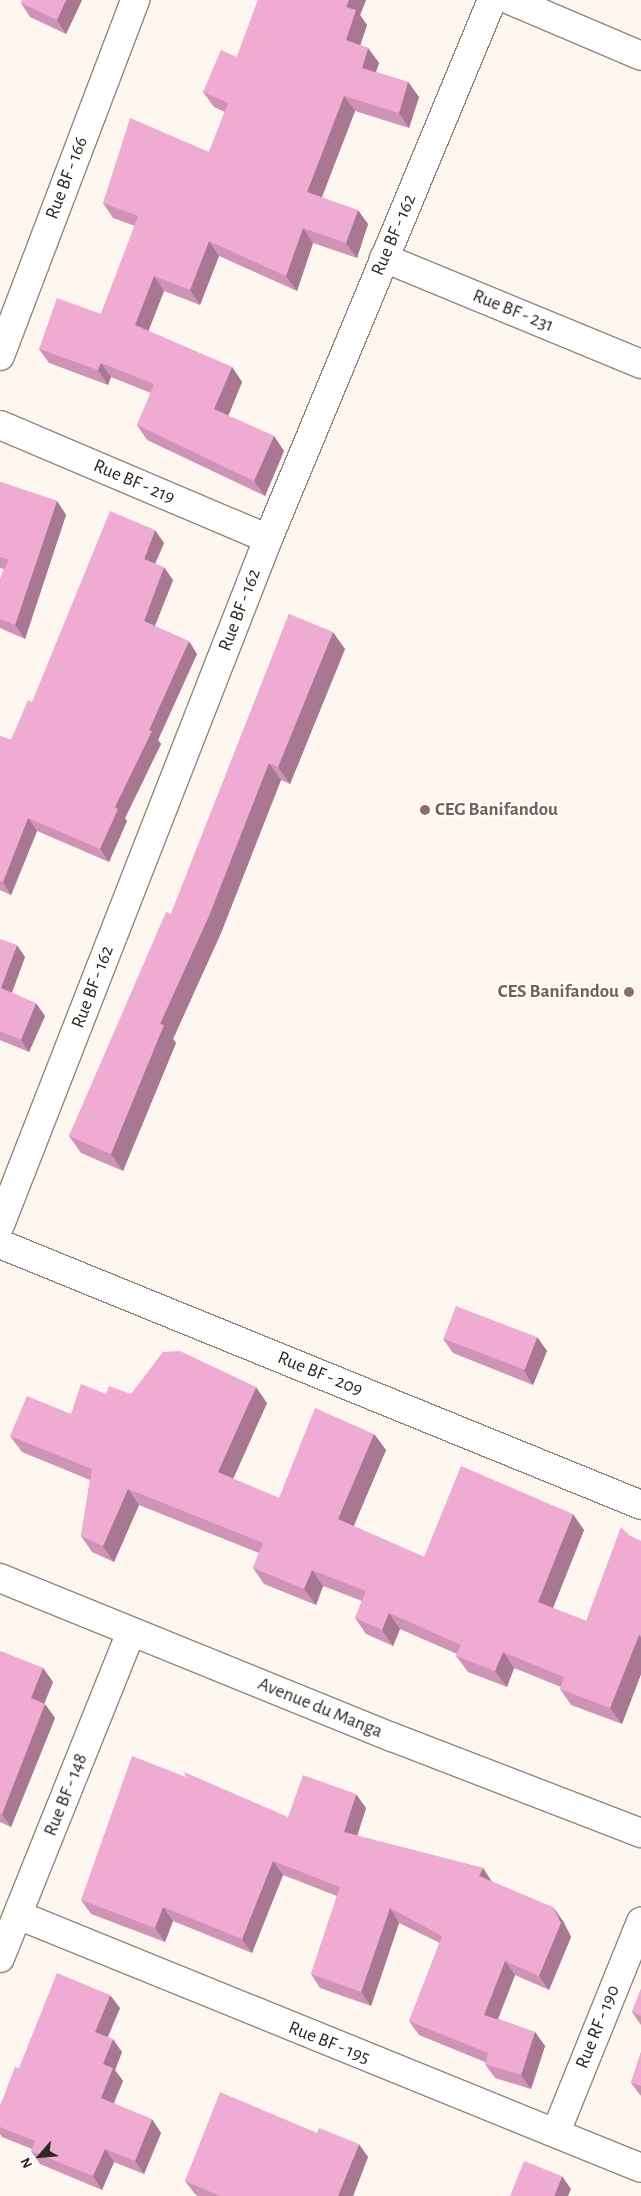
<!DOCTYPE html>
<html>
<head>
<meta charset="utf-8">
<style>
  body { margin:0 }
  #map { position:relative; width:641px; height:2196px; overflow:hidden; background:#fef7ef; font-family:"Alegreya Sans",sans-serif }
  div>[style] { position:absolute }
  .roads { filter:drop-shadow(1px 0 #92867a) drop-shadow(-1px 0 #92867a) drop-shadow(0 1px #92867a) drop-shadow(0 -1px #92867a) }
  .minor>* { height:28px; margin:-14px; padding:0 14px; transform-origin:14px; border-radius:14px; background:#fff }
  .tertiary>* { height:28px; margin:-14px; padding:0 14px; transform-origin:14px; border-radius:14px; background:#fff }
  .wall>* { inset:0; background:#ce93b5 }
  .shaded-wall>* { inset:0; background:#a87893 }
  .building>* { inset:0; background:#f0abd2; transform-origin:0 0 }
  .dots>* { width:14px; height:14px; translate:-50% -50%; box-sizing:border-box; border:2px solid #fff; border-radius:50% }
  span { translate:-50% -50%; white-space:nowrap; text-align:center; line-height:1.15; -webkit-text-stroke:4px #fff; paint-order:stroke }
  .street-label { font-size:19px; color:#2c2823 }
  .education-label { font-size:19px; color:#785e54; font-weight:700 }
  .left { translate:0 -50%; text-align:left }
  .right { translate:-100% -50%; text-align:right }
  .north { position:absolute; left:15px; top:2131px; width:50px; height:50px; -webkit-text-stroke:4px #fff; paint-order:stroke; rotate:243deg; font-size:14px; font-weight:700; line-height:20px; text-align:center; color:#2c2823 }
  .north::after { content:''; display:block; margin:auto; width:18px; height:22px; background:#2c2823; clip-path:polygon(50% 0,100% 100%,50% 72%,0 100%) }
</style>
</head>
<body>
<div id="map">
  <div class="roads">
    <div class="minor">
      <i style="left:510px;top:0;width:142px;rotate:23.1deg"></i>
      <i style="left:384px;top:258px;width:278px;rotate:22.4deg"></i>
      <i style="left:0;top:356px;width:381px;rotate:-69.2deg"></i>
      <i style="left:0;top:425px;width:291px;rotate:23deg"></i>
      <i style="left:0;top:1225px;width:736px;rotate:-68.66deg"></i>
      <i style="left:268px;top:539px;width:584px;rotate:-67.43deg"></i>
      <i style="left:0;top:1244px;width:692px;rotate:22.15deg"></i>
      <i style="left:18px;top:1915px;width:672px;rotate:22.1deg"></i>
      <i style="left:0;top:1958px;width:351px;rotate:-68.1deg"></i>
      <i style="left:556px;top:2132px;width:227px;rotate:-68deg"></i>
    </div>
    <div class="tertiary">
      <i style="left:0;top:1578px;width:423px;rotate:22.1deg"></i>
      <i style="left:392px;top:1737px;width:267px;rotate:21.1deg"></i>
    </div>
  </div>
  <div class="wall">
    <i style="clip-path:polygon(82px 0,66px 34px,30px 17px,21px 3px)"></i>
    <i style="clip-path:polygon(258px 0,366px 0,360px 15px,367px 25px,360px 45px,368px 48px,379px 63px,376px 72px,408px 82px,419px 97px,409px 128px,355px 111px,322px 197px,368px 224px,357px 258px,313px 243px,297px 291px,219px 256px,200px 305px,164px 291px,148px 331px,232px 367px,242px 382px,228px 416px,274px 436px,284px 451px,265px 496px,147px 440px,137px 425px,151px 393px,111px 377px,108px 385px,49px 363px,39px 349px,101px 314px,135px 226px,113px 218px,103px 203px,209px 152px,225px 112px,214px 107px,203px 92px,237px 57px)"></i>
    <i style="clip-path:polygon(0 482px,57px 501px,66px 515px,25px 639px,0 628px,0 579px,4px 569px,0 568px)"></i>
    <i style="clip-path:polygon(164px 543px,155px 564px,173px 580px,155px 626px,197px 654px,158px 740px,161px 744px,125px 818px,127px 821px,109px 862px,37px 831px,11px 895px,0 890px,0 736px,11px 740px,32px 702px)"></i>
    <i style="clip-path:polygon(289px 614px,345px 649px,290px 784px,281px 780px,221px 933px,173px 1039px,176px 1043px,123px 1171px,81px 1153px,69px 1136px,171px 914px)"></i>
    <i style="clip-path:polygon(0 939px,25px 957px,12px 993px,45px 1016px,29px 1052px,0 1040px)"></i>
    <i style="clip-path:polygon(537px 1337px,547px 1351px,533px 1385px,453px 1353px,443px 1339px)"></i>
    <i style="clip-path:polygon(106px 1394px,131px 1394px,267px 1403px,233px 1479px,279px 1498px,374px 1434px,386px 1450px,353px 1526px,424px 1557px,584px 1530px,553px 1608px,586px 1621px,630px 1536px,641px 1541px,641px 1674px,622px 1724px,571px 1705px,560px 1689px,561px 1687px,514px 1668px,507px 1687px,468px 1672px,456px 1656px,457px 1654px,400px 1629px,393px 1646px,366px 1634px,355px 1618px,362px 1601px,323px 1586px,316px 1605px,264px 1584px,253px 1568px,259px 1553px,139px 1505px,114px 1562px,92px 1552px,81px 1536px,90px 1480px,22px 1452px,10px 1436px,71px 1414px)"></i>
    <i style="clip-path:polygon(0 1651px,43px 1668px,53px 1682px,44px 1703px,55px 1718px,11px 1827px,0 1822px)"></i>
    <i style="clip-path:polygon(366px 1808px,357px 1836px,483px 1868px,492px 1882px,563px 1921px,571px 1937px,549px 1990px,515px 1975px,498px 2019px,535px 2032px,545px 2046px,531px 2089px,495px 2078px,485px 2064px,485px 2062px,419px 2035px,409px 2021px,440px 1943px,399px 1923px,371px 2006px,320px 1988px,311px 1974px,337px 1896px,283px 1875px,252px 1953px,173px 1921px,165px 1942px,91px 1914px,81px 1900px,288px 1817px)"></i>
    <i style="clip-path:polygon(641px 1989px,641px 2025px,632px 2012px)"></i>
    <i style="clip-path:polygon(120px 2008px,108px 2037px,122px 2052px,115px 2070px,123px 2081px,114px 2103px,161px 2133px,144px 2174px,114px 2162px,102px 2190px,40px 2164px,31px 2151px,32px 2149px,2px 2137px,0 2134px,0 2106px,19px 2068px)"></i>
    <i style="clip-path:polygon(641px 2052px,641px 2096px,631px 2083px)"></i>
    <i style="clip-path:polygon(368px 2157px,353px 2196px,198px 2196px,195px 2194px,185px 2181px)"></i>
  </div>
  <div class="shaded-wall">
    <i style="clip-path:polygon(66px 0,82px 0,66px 34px,57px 20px)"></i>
    <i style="clip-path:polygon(349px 0,366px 0,360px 15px,367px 25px,357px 55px,346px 40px,346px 7px)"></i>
    <i style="clip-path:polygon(368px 48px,379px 63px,372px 83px,362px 68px)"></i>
    <i style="clip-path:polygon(408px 82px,419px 97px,409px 128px,399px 113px)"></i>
    <i style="clip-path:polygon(344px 96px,355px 111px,318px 207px,307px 192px)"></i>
    <i style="clip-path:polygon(358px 210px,368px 224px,357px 258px,346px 243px)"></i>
    <i style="clip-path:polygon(303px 228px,313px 243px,297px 291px,286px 276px)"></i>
    <i style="clip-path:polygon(209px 241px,219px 256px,200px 305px,190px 290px)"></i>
    <i style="clip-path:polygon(154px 276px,164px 291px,145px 340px,135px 325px)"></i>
    <i style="clip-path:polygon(101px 363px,111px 377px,108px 385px,98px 370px)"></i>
    <i style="clip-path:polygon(232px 367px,242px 382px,225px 424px,214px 409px)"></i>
    <i style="clip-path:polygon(274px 436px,284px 451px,265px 496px,254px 481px)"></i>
    <i style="clip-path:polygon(57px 501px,66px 515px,25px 639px,15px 625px)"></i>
    <i style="clip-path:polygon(155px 530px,164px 543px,152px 571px,144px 559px)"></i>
    <i style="clip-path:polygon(164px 567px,173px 580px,152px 633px,144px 621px)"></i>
    <i style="clip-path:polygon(333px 632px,345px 649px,290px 784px,278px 767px)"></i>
    <i style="clip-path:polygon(189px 641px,197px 654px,158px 740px,161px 744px,125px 818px,127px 821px,109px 862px,100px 849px,115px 807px,149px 730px)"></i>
    <i style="clip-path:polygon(269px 763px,281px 780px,221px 933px,173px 1039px,176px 1043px,123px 1171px,111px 1154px,160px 1024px)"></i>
    <i style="clip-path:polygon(28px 818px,37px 831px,11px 895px,3px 882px)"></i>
    <i style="clip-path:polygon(17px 945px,25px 957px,9px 1000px,1px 988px)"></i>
    <i style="clip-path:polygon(36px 1003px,45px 1016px,29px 1052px,21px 1040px)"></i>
    <i style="clip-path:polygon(537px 1337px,547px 1351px,533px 1385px,524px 1371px)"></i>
    <i style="clip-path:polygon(256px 1387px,267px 1403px,229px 1488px,218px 1472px)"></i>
    <i style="clip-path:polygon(374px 1434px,386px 1450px,350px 1535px,338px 1519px)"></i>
    <i style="clip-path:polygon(128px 1489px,139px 1505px,114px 1562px,103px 1546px)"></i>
    <i style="clip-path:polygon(573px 1514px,584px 1530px,549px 1618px,538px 1602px)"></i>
    <i style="clip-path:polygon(312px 1570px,323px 1586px,316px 1605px,304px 1589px)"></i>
    <i style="clip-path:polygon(389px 1613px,400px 1629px,393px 1646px,382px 1630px)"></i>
    <i style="clip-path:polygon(639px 1635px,641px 1638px,641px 1674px,622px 1724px,610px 1708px)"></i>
    <i style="clip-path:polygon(503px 1652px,514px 1668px,507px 1687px,495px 1671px)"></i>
    <i style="clip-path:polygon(43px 1668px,53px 1682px,41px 1712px,31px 1698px)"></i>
    <i style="clip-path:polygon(45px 1704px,55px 1718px,11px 1827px,2px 1814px)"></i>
    <i style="clip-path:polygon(356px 1794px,366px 1808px,354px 1846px,344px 1832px)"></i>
    <i style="clip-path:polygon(273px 1861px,283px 1875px,252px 1953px,242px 1939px)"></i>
    <i style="clip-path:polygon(483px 1868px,492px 1882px,479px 1876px)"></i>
    <i style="clip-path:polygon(163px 1907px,173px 1921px,165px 1942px,155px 1928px)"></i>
    <i style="clip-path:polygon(553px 1907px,563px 1921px,571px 1937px,549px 1990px,539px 1976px)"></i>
    <i style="clip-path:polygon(390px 1908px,399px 1923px,371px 2006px,361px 1992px)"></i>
    <i style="clip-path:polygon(505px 1961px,515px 1975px,494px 2029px,484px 2015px)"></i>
    <i style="clip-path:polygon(110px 1995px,120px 2008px,104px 2045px,95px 2032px)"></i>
    <i style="clip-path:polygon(535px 2032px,545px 2046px,531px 2089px,521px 2075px)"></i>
    <i style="clip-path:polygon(113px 2039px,122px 2052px,115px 2070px,123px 2081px,110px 2111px,101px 2098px,103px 2064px)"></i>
    <i style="clip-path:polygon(152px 2119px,161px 2133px,144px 2174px,135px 2161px)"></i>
    <i style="clip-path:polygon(359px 2144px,368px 2157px,353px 2196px,338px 2196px)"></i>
    <i style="clip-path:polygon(105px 2149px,114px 2162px,102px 2190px,93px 2176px)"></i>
    <i style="clip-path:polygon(562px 2176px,571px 2189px,568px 2196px,554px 2196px)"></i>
  </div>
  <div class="building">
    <i style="clip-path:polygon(22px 0,66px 0,57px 20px,21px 3px)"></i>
    <i style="clip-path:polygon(258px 0,349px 0,346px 7px,356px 10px,346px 40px,368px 48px,362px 68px,408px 82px,399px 113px,344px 96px,307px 192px,358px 210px,346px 243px,303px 228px,286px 276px,209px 241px,190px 290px,154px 276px,135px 325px,232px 367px,214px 409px,274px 436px,254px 481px,137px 425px,154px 384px,101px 363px,98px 370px,39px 349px,57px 298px,101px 314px,138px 216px,103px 203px,130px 118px,209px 152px,228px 103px,203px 92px,221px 50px,237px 57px)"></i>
    <i style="clip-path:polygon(0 482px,57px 501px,15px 625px,0 619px,0 579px,9px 560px,0 557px)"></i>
    <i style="clip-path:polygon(110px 511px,155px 530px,144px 559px,164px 567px,144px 621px,189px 641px,149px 730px,152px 731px,115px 807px,118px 809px,100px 849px,28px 818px,3px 882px,0 881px,0 736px,11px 740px,28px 700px,32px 702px)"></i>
    <i style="clip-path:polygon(289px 614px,333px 632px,278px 767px,269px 763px,209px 916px,160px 1024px,164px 1025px,111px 1154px,69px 1136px,166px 912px,171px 914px)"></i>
    <i style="clip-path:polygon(0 939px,17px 945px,1px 988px,36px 1003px,21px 1040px,0 1031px)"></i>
    <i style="left:456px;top:1306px;width:87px;height:35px;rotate:21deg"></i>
    <i style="clip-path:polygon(180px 1351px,256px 1387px,218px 1472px,279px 1498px,315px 1408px,374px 1434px,338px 1519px,424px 1557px,461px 1466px,573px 1514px,538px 1602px,586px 1621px,621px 1527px,630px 1536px,641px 1541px,641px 1636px,639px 1635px,610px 1708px,560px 1689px,564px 1677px,503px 1652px,495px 1671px,456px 1656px,461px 1645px,389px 1613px,382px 1630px,355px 1618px,366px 1591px,312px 1570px,304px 1589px,253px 1568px,263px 1543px,128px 1489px,103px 1546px,81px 1536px,92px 1469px,10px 1436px,27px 1396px,71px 1414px,81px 1384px,106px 1394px,109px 1386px,131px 1394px,163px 1352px)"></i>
    <i style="clip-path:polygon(0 1651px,43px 1668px,31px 1698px,45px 1704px,2px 1814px,0 1813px)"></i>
    <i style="clip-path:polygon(132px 1756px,186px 1777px,184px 1772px,288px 1817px,303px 1775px,356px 1794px,344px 1832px,483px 1868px,479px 1876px,553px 1907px,561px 1923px,539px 1976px,505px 1961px,484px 2015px,535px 2032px,521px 2075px,485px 2064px,488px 2053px,409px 2021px,442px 1936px,390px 1908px,361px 1992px,311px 1974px,340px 1887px,273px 1861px,242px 1939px,163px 1907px,155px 1928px,81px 1900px)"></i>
    <i style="clip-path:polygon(57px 1973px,110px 1995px,95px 2032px,113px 2039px,103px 2064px,113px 2068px,101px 2098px,152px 2119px,135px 2161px,105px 2149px,93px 2176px,31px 2151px,35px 2141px,0 2127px,0 2106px,15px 2067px,19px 2068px)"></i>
    <i style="clip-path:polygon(641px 1989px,641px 2016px,632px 2012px)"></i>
    <i style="clip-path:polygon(641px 2052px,641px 2086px,631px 2083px)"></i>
    <i style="clip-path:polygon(220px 2092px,317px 2133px,319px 2128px,359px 2144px,338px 2196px,220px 2196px,185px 2181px)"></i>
    <i style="clip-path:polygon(524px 2161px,562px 2176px,554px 2196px,510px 2196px)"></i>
  </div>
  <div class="dots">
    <i style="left:425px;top:810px;background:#8d6e63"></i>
    <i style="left:629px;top:992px;background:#8d6e63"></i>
  </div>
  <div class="street-label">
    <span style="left:67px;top:178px;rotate:-69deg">Rue BF - 166</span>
    <span style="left:394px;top:235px;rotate:-67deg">Rue BF - 162</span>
    <span style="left:513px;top:311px;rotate:22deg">Rue BF - 231</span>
    <span style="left:134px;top:482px;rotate:23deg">Rue BF - 219</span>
    <span style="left:240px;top:610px;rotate:-69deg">Rue BF - 162</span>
    <span style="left:93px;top:987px;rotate:-69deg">Rue BF - 162</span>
    <span style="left:320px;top:1374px;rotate:22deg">Rue BF - 209</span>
    <span style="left:320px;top:1708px;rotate:22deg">Avenue du Manga</span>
    <span style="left:66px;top:1795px;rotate:-68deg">Rue BF - 148</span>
    <span style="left:598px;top:2027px;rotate:-68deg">Rue RF - 190</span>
    <span style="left:329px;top:2043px;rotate:22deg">Rue BF - 195</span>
  </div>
  <div class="education-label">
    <span class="left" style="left:435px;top:810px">CEG Banifandou</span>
    <span class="right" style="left:619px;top:992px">CES Banifandou</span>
  </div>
  <div class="north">N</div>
</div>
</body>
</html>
